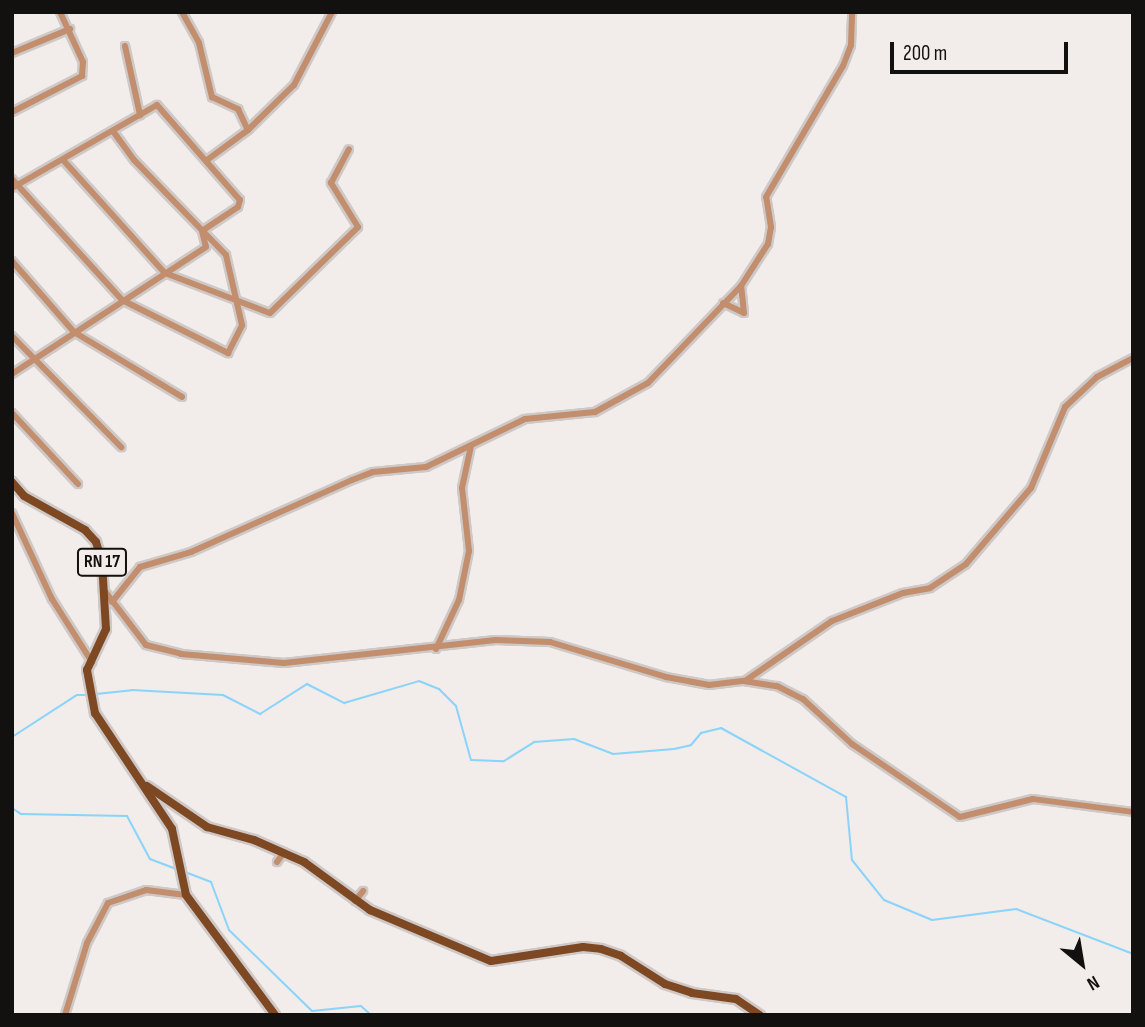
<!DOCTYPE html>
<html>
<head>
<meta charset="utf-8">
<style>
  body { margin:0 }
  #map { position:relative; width:1145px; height:1027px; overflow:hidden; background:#f2ecea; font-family:"Sofia Sans Condensed",sans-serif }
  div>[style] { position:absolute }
  .stream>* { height:2px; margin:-1px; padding:0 1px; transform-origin:1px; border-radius:1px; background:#89d4fa }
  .roads { filter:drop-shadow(2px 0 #cec9c7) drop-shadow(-2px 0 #cec9c7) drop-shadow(0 2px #cec9c7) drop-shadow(0 -2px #cec9c7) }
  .minor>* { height:6px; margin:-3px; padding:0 3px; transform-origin:3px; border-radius:3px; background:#c28e6d }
  .major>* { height:8px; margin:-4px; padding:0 4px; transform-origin:4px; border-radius:4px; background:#7e4823 }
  span { translate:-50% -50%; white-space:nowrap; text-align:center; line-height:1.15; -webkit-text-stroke:6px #f2ecea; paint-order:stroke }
  .shield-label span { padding:2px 5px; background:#f2ecea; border:2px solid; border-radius:5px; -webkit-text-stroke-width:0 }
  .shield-label { font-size:18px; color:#121110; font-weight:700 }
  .frame { position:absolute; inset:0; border:14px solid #121110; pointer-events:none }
  .north { position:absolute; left:1047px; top:929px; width:70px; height:70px; -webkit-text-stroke:5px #f2ecea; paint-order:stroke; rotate:150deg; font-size:19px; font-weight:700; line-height:28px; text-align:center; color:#121110 }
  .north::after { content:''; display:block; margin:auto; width:24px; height:32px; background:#121110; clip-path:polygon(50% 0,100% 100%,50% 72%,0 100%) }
  .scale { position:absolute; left:890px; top:42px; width:178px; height:32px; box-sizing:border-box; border:4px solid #121110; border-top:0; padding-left:9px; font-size:21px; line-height:24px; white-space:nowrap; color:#121110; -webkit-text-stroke:5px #f2ecea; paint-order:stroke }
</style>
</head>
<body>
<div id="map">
  <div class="stream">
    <i style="left:96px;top:694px;width:36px;rotate:-6deg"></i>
    <i style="left:132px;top:690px;width:91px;rotate:3.1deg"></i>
    <i style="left:223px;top:695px;width:42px;rotate:27.2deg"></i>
    <i style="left:260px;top:714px;width:56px;rotate:-32.6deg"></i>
    <i style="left:307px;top:684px;width:42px;rotate:27.2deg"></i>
    <i style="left:344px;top:703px;width:78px;rotate:-16.3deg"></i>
    <i style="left:419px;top:681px;width:22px;rotate:22deg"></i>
    <i style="left:439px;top:689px;width:24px;rotate:45deg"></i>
    <i style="left:456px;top:706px;width:56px;rotate:74.5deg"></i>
    <i style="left:471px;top:760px;width:33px;rotate:2deg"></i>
    <i style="left:504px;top:761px;width:36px;rotate:-32deg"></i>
    <i style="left:534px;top:742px;width:40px;rotate:-4.3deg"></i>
    <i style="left:574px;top:739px;width:42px;rotate:21deg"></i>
    <i style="left:613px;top:754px;width:61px;rotate:-4.7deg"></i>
    <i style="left:674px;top:749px;width:17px;rotate:-13deg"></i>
    <i style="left:691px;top:745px;width:16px;rotate:-50deg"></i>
    <i style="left:701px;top:733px;width:21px;rotate:-14deg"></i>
    <i style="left:721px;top:728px;width:143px;rotate:28.9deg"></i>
    <i style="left:846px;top:797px;width:63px;rotate:84.6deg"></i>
    <i style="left:852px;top:860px;width:51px;rotate:51.3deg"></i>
    <i style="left:884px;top:900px;width:52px;rotate:22.6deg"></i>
    <i style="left:932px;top:920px;width:85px;rotate:-7.5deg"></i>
    <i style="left:1016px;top:909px;width:125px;rotate:21deg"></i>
    <i style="left:12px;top:737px;width:77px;rotate:-32.9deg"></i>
    <i style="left:77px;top:695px;width:10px"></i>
    <i style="left:12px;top:808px;width:11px;rotate:34deg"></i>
    <i style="left:21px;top:814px;width:106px;rotate:1.1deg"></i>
    <i style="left:127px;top:816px;width:49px;rotate:61.9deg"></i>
    <i style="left:150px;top:859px;width:28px;rotate:21deg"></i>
    <i style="left:185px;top:872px;width:28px;rotate:21deg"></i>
    <i style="left:211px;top:882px;width:51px;rotate:69.4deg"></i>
    <i style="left:229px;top:930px;width:116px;rotate:44.3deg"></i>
    <i style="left:312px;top:1011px;width:49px;rotate:-5.8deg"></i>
    <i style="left:361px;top:1006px;width:13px;rotate:42deg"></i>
  </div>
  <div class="roads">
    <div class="minor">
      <i style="left:182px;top:12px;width:35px;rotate:61deg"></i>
      <i style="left:199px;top:43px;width:56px;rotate:76.5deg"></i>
      <i style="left:212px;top:97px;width:29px;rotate:25deg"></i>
      <i style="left:238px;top:109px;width:23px;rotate:65deg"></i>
      <i style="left:248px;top:130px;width:51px;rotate:143.8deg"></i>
      <i style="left:125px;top:46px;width:71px;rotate:77.7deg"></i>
      <i style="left:12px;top:53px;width:63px;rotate:-22.5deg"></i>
      <i style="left:12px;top:112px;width:79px;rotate:-27.2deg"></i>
      <i style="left:82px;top:76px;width:14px;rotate:-86deg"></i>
      <i style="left:83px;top:62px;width:55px;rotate:-114.7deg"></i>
      <i style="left:248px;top:130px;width:64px;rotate:-44.4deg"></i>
      <i style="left:294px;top:85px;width:82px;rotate:-62.5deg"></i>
      <i style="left:64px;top:161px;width:151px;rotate:48deg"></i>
      <i style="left:165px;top:273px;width:112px;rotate:20.9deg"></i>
      <i style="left:270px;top:313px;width:123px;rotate:-44.3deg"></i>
      <i style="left:358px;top:227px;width:52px;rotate:-121.5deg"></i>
      <i style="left:331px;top:183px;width:38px;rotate:-62deg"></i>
      <i style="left:12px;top:179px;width:164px;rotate:47.7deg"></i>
      <i style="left:122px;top:300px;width:119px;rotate:26.6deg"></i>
      <i style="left:228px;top:353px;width:31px;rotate:-63deg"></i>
      <i style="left:242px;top:325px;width:72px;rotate:-102.9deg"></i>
      <i style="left:226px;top:255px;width:132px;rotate:-134.1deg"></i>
      <i style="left:134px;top:160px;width:36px;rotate:-126deg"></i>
      <i style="left:12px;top:188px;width:167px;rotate:-29.8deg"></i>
      <i style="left:157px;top:105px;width:126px;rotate:48.9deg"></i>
      <i style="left:240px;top:200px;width:7px;rotate:106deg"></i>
      <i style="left:238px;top:207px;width:43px;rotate:146.3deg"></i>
      <i style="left:202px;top:231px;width:16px;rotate:76deg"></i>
      <i style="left:206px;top:247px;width:232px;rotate:146.8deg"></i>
      <i style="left:12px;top:261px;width:94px;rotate:48.9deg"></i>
      <i style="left:74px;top:332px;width:126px;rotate:31deg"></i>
      <i style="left:723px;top:303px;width:23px;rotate:25deg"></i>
      <i style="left:744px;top:313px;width:27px;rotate:-96deg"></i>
      <i style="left:12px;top:336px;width:156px;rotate:45.5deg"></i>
      <i style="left:12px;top:413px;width:97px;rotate:47.1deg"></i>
      <i style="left:12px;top:513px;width:95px;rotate:65.1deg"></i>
      <i style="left:52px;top:599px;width:75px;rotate:57.6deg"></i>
      <i style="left:104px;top:590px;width:69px;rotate:52.6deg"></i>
      <i style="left:146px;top:645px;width:36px;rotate:14deg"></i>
      <i style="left:181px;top:654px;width:103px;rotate:5deg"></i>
      <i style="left:284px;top:663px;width:213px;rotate:-6.2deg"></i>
      <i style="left:496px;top:640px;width:54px;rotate:2.1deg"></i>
      <i style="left:550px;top:642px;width:121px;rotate:16.8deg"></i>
      <i style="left:666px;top:677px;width:44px;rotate:10.5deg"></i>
      <i style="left:709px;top:685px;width:35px;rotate:-7deg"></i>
      <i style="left:744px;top:681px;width:33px;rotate:9deg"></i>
      <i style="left:777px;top:686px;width:29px;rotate:27deg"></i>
      <i style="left:803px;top:699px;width:67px;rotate:42.6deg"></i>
      <i style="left:852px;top:744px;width:130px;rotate:34.1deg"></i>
      <i style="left:960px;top:817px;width:75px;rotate:-13.9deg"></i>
      <i style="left:1033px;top:799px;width:101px;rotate:7.4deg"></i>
      <i style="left:112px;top:602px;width:45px;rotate:-51.3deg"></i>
      <i style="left:140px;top:567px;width:53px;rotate:-16.4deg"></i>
      <i style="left:191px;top:552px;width:176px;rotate:-24.1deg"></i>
      <i style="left:352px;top:480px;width:22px;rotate:-21deg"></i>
      <i style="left:373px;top:472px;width:53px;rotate:-5.4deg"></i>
      <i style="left:426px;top:467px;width:110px;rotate:-25.9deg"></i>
      <i style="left:525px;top:419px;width:70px;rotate:-5.7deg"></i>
      <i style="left:595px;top:412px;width:60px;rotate:-28.7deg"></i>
      <i style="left:648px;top:383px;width:134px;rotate:-46.2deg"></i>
      <i style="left:741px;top:286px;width:50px;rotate:-57.3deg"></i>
      <i style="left:768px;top:244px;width:17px;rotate:-80deg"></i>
      <i style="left:771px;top:227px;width:30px;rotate:-99deg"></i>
      <i style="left:766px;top:197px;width:152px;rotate:-59.6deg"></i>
      <i style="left:843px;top:66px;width:22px;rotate:-69deg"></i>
      <i style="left:851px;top:45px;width:33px;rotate:-88deg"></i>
      <i style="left:436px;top:649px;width:54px;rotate:-64.9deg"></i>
      <i style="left:459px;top:600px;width:50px;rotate:-78.5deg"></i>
      <i style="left:469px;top:551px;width:63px;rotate:-96.3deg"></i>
      <i style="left:462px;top:488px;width:43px;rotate:-77.9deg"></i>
      <i style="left:745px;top:681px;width:106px;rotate:-34.6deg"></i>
      <i style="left:832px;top:621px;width:76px;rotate:-21.5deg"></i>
      <i style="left:903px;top:593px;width:27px;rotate:-10deg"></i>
      <i style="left:930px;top:588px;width:43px;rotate:-33.7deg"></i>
      <i style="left:966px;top:564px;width:100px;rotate:-49.5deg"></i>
      <i style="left:1031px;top:488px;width:88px;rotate:-67.2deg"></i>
      <i style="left:1065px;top:407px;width:44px;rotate:-43.2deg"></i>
      <i style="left:1097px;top:377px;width:41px;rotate:-27.8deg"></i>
      <i style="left:277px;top:862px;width:12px;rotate:-55deg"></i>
      <i style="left:355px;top:901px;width:13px;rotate:-51deg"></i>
      <i style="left:65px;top:1015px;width:75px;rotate:-73deg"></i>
      <i style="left:87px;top:943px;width:45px;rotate:-62.3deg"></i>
      <i style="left:108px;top:903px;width:40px;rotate:-18.9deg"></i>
      <i style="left:146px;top:890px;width:40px;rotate:7.1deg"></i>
    </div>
    <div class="major">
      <i style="left:12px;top:482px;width:18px;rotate:49deg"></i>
      <i style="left:24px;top:496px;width:70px;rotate:29.1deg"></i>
      <i style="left:85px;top:530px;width:16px;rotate:47deg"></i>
      <i style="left:96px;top:542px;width:21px;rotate:73deg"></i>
      <i style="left:102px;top:562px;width:67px;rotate:86.6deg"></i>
      <i style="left:106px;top:629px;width:45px;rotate:114.9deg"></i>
      <i style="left:87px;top:670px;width:44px;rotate:79.5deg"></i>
      <i style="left:95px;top:713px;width:139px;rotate:56.4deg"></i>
      <i style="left:172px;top:829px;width:67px;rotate:78deg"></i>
      <i style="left:186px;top:895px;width:149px;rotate:53.4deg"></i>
      <i style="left:147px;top:786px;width:73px;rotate:34.3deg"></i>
      <i style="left:207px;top:827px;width:49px;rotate:15.5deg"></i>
      <i style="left:254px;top:840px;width:55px;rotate:23.7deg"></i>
      <i style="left:304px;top:862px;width:82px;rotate:36deg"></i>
      <i style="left:370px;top:910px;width:131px;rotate:22.9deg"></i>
      <i style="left:491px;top:961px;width:93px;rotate:-8.7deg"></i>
      <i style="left:583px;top:947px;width:18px;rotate:6deg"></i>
      <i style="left:601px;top:949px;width:21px;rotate:19deg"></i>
      <i style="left:621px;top:956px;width:52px;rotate:32.5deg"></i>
      <i style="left:665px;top:984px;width:28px;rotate:18deg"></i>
      <i style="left:692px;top:993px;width:44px;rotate:7.8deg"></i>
      <i style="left:736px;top:999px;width:29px;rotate:34deg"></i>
    </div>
  </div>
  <div class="shield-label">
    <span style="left:102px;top:562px">RN 17</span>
  </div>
  <div class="frame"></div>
  <div class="north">N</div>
  <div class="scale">200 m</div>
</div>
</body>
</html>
